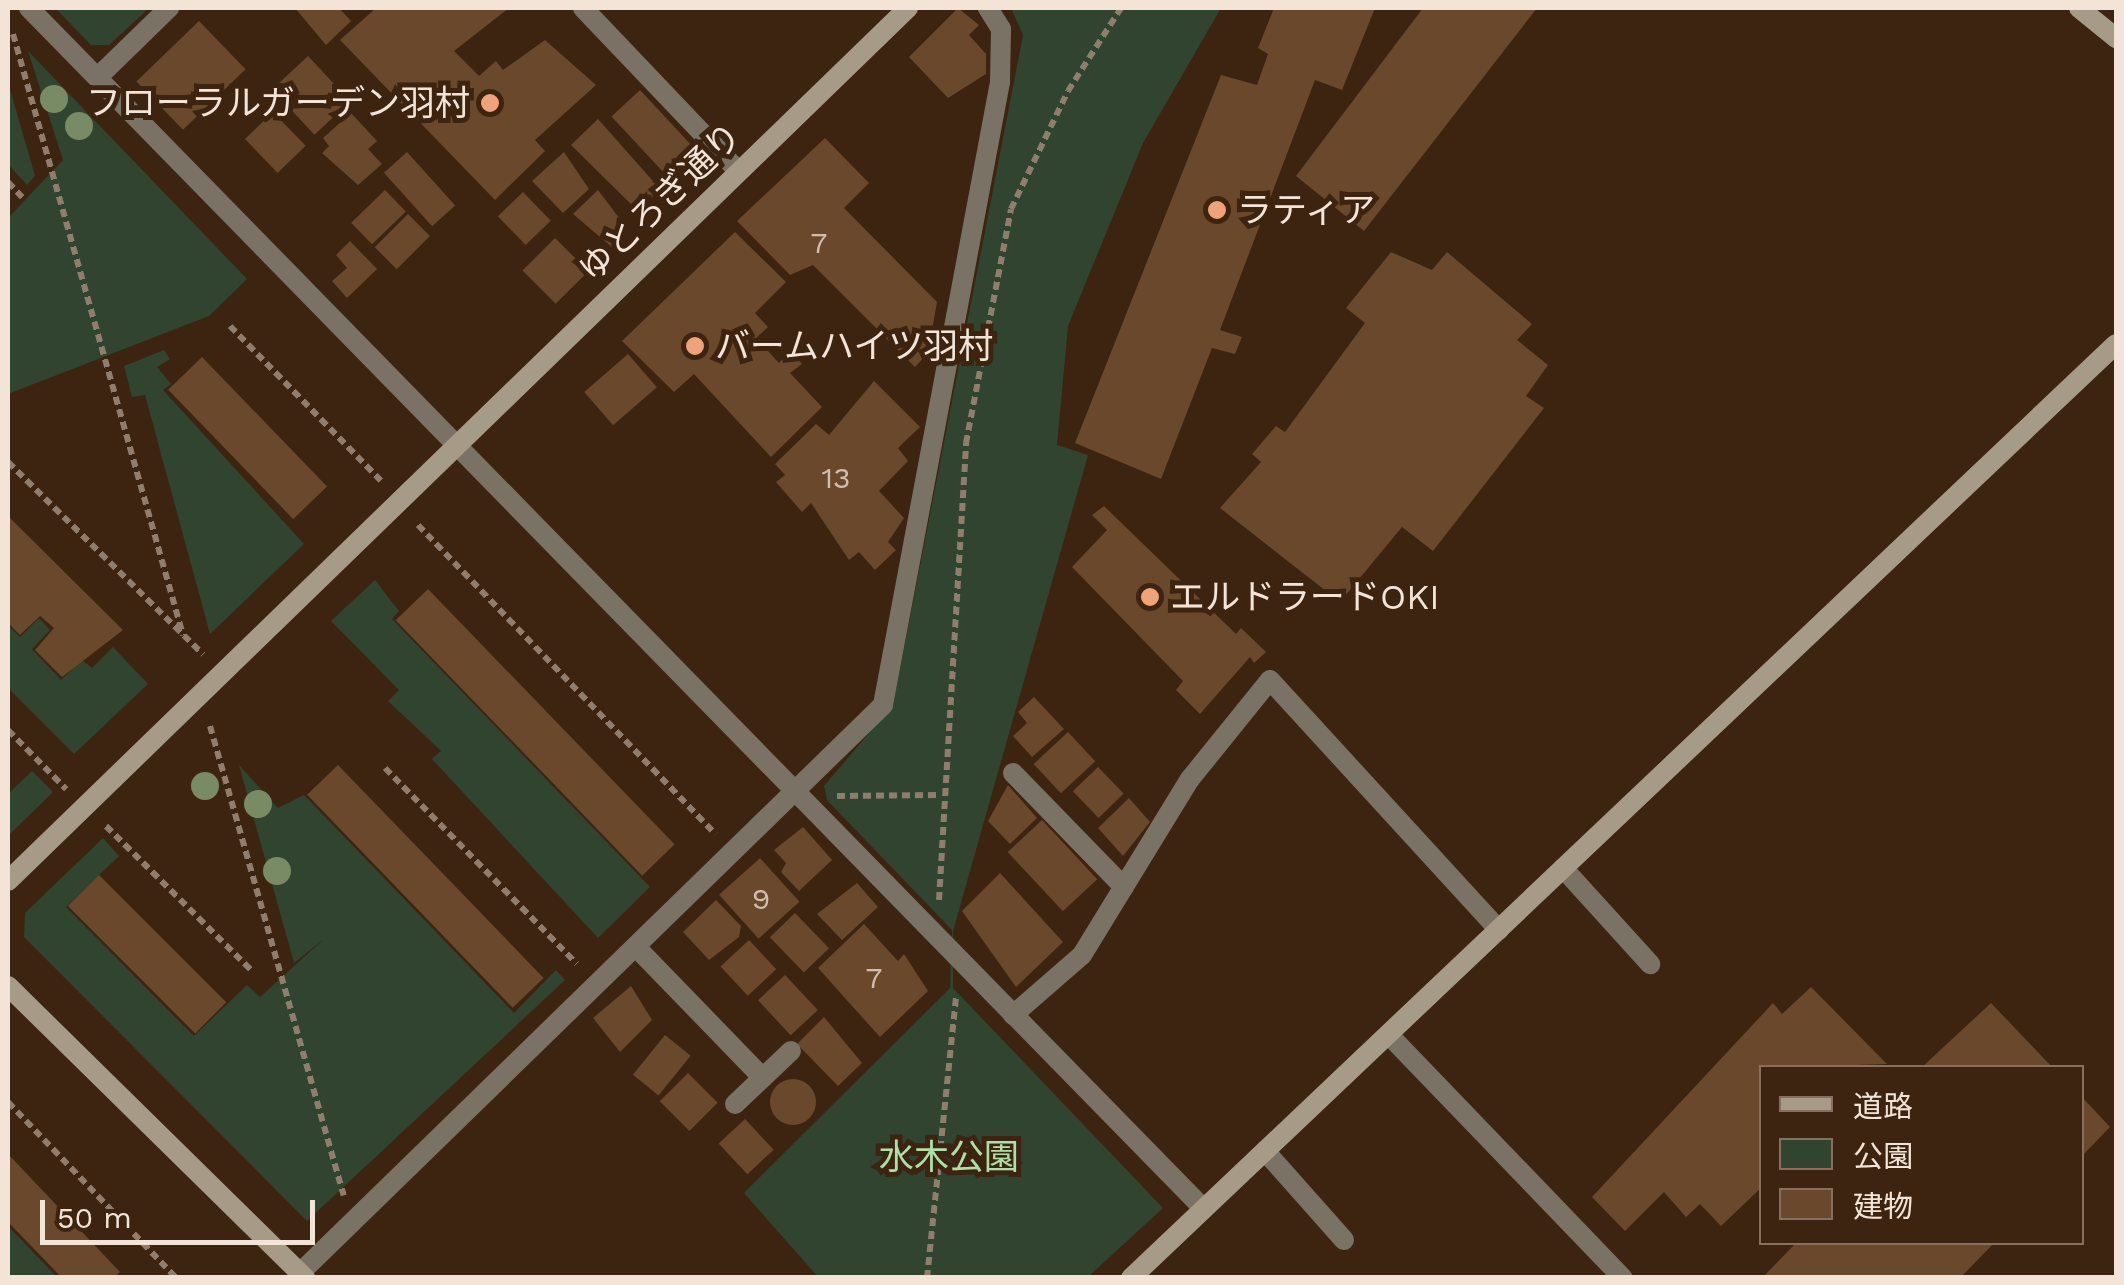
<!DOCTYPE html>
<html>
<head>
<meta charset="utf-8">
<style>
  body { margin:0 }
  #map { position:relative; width:2124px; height:1285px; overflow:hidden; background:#3c2410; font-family:"Work Sans","Noto Sans JP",sans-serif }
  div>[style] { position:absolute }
  .green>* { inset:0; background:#30442f }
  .building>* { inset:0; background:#6a482b; transform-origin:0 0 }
  .round { border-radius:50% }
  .path>* { height:6px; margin-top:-3px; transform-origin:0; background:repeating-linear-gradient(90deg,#917d6d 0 8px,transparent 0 13px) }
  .lane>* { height:20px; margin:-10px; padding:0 10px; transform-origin:10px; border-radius:10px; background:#797265 }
  .street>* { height:20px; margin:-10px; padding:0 10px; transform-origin:10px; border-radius:10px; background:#797265 }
  .secondary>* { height:20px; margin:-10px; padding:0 10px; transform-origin:10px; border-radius:10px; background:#a69b86 }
  .trees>* { width:28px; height:28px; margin:-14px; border-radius:50%; background:#798b64 }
  .dots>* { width:28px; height:28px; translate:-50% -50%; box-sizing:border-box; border:5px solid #3c2410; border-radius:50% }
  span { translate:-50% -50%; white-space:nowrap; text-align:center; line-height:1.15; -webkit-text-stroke:10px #3c2410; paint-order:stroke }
  .number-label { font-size:30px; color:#d2bdad }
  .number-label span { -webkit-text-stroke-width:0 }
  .poi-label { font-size:35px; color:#f4e4d8 }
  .right { translate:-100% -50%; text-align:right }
  .left { translate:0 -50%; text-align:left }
  .street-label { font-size:35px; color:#f4e4d8 }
  .park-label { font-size:35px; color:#abe0a9 }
  .frame { position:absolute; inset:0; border:10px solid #f4e4d8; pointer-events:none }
  .legend { position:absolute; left:1759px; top:1065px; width:325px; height:180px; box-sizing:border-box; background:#3c2410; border:2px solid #867160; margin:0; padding:12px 18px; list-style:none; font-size:30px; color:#f4e4d8 }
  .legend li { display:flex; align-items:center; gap:20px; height:50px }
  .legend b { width:50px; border:2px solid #867160 }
  .scale { position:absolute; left:40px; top:1200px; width:275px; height:45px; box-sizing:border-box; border:5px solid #f4e4d8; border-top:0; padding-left:12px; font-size:30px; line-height:35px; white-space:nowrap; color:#f4e4d8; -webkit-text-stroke:8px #3c2410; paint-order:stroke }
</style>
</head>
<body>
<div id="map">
  <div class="green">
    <i style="clip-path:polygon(55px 8px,149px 8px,109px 45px,91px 45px)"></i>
    <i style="clip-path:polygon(1011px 8px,1221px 8px,1143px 143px,1068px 326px,1057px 445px,1088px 455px,953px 931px,953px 988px,1163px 1208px,1088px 1277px,819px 1278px,744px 1193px,950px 988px,952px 930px,827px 800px,824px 786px,893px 705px,1023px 35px)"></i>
    <i style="clip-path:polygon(28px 51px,247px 279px,209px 316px,8px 394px,8px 218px,63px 160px)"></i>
    <i style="clip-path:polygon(8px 82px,35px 176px,27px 185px,8px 164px)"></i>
    <i style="clip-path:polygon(164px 350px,170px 359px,157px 367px,171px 384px,163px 390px,304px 544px,210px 634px,145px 395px,132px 397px,124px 366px)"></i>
    <i style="clip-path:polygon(375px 580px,399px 611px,392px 619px,650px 887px,598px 938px,432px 759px,441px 751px,388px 701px,399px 690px,331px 621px)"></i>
    <i style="clip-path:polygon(39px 618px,50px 630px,32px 649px,61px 680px,82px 660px,92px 668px,113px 647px,148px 684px,74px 754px,8px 688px,8px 625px,20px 637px)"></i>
    <i style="clip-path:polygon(239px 765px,278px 808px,304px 795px,514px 1013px,556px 970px,565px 980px,307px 1221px,24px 937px,25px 913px,103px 838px,119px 856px,66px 907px,194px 1036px,247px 985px,260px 997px,324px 939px,294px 963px)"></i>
    <i style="clip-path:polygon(32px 771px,53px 792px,8px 836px,8px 794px)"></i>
    <i style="clip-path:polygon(8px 1226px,57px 1277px,8px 1277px)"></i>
  </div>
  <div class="building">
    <i style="clip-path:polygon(295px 8px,339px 8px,351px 21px,326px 45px)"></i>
    <i style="clip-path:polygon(376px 8px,509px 8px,454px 51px,479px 76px,496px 61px,503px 70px,545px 40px,596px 85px,535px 140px,545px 151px,495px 200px,340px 40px)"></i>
    <i style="clip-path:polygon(958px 8px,979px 25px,969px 35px,986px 54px,986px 74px,948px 98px,909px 57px)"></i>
    <i style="clip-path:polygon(1274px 8px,1375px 8px,1342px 90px,1315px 80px,1220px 330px,1242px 337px,1235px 354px,1212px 348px,1161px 479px,1075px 443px,1221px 75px,1257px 85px,1268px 54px,1258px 48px)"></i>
    <i style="clip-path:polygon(1423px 8px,1537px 8px,1364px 231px,1296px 176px)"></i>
    <i style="left:199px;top:21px;width:67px;height:87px;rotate:46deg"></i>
    <i style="left:308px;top:56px;width:62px;height:49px;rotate:47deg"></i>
    <i style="left:640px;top:90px;width:83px;height:39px;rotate:47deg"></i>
    <i style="left:273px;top:112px;width:47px;height:39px;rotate:46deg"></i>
    <i style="clip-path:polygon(351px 113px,377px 141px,368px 149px,382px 164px,358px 185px,322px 153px,329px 146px,323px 138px)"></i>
    <i style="clip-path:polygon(598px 119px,660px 189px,638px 211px,571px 145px)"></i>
    <i style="clip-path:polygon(825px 138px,869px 183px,844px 208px,937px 302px,928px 353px,915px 367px,813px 265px,790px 275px,737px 221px)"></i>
    <i style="left:407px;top:152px;width:72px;height:31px;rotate:48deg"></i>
    <i style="clip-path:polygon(564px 152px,589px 189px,563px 213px,532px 181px)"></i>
    <i style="left:385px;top:190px;width:30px;height:47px;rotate:46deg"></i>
    <i style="clip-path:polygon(598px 190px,626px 227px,613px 248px,573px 214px)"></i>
    <i style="left:523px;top:192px;width:40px;height:35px;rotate:46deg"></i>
    <i style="left:408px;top:214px;width:31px;height:47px;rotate:45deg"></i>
    <i style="clip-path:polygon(735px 232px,786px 282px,755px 313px,768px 327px,756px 338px,779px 363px,790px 351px,802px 364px,790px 373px,822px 407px,771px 457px,694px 374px,674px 392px,622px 341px)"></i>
    <i style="left:555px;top:238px;width:47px;height:46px;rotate:45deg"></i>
    <i style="clip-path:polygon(350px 241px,377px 269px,347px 298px,332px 281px,347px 268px,336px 255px)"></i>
    <i style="clip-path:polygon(1391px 252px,1432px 270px,1447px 252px,1532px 324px,1517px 340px,1548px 365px,1526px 396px,1544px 408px,1433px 551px,1402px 527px,1340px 602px,1220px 508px,1261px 462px,1252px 454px,1276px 426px,1285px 432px,1365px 323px,1346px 308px)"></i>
    <i style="left:628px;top:354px;width:44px;height:58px;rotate:49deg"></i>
    <i style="left:202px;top:357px;width:180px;height:47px;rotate:46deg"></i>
    <i style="clip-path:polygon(874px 381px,920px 427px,898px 448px,908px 461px,879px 491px,904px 518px,888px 542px,896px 550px,875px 570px,859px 552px,849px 560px,811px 503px,802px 512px,776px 482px,785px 475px,775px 464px,816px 424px,829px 435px)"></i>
    <i style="clip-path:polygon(1104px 506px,1236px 634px,1241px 628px,1266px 652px,1254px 663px,1250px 657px,1200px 714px,1176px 690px,1183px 681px,1072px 567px,1107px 530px,1092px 515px)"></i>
    <i style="clip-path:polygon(8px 516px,123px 630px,62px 677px,35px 650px,54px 628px,40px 616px,20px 635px,8px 623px)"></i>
    <i style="left:428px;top:589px;width:355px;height:45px;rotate:46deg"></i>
    <i style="clip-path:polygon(1034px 697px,1064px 729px,1032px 757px,1013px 736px,1027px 723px,1018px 712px)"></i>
    <i style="left:1068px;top:732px;width:40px;height:47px;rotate:47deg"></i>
    <i style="left:338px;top:765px;width:296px;height:43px;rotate:46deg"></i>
    <i style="left:1098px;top:767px;width:37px;height:35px;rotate:46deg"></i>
    <i style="clip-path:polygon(1008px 785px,1037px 818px,1010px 844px,988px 821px)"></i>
    <i style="clip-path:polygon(1129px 798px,1150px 822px,1123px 856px,1098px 828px)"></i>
    <i style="left:1042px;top:820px;width:81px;height:47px;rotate:47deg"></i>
    <i style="clip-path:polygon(803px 827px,832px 860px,799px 891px,781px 872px,786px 863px,774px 850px)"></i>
    <i style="left:760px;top:858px;width:59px;height:55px;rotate:48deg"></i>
    <i style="clip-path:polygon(1000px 873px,1063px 942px,1016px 987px,962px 911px)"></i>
    <i style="left:99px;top:875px;width:180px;height:44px;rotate:45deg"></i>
    <i style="clip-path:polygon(857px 883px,878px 907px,842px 940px,817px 914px)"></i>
    <i style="clip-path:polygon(716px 900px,741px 926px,739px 937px,709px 960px,683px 932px)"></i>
    <i style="left:795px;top:913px;width:49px;height:35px;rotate:46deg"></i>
    <i style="clip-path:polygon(864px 924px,898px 961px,904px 954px,928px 991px,880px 1037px,818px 968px)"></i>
    <i style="left:749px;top:940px;width:40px;height:39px;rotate:47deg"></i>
    <i style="left:785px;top:975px;width:48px;height:37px;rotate:47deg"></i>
    <i style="clip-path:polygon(631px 986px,652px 1020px,620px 1052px,593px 1018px)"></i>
    <i style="clip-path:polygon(1811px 987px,1887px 1064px,1762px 1068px,1762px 1187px,1721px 1226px,1700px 1204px,1686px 1217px,1664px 1192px,1625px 1231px,1592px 1197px,1773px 1003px,1782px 1014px)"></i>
    <i style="clip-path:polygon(1991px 1003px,2053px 1068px,1921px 1068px)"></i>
    <i style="clip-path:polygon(824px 1017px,862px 1063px,838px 1086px,797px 1044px)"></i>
    <i style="left:665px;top:1035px;width:33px;height:51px;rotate:39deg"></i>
    <i style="left:688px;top:1073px;width:42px;height:40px;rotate:45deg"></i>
    <i class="round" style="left:770px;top:1079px;width:46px;height:46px"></i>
    <i style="clip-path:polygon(2082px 1097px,2110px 1127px,2082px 1156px)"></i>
    <i style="left:745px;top:1119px;width:42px;height:36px;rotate:47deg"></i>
    <i style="clip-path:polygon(8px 1154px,120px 1272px,114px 1278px,62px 1278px,8px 1222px)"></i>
    <i style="clip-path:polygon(1797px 1242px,1995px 1242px,1960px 1278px,1762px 1278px)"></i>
  </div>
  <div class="path">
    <i style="left:13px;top:34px;width:625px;rotate:74.21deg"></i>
    <i style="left:8px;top:182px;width:21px;rotate:47deg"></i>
    <i style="left:230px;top:326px;width:216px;rotate:45.7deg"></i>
    <i style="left:8px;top:462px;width:274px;rotate:44.6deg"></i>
    <i style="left:418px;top:525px;width:429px;rotate:46.1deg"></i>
    <i style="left:210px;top:726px;width:488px;rotate:74.1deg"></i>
    <i style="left:8px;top:730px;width:83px;rotate:45.5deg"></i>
    <i style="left:385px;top:768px;width:274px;rotate:45.6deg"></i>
    <i style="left:837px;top:796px;width:103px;rotate:-0.6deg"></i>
    <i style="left:106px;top:826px;width:206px;rotate:44.8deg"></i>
    <i style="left:939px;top:900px;width:458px;rotate:-86.6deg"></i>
    <i style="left:966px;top:443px;width:238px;rotate:-79.1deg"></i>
    <i style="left:1011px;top:209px;width:131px;rotate:-64.2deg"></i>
    <i style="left:1068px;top:91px;width:98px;rotate:-57.4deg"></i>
    <i style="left:8px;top:1102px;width:243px;rotate:46.3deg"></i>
    <i style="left:927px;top:1278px;width:283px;rotate:-84.1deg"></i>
  </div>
  <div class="lane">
    <i style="left:1013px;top:773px;width:159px;rotate:45.8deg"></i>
    <i style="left:1563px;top:868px;width:130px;rotate:47.8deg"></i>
    <i style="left:1013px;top:1015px;width:91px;rotate:-41deg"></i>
    <i style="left:1082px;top:955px;width:206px;rotate:-58.5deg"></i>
    <i style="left:1190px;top:779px;width:127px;rotate:-51.1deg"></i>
    <i style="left:1270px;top:680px;width:339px;rotate:47.5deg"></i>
    <i style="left:1265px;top:1151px;width:119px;rotate:48.4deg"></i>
  </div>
  <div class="street">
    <i style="left:29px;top:8px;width:1680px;rotate:45.63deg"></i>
    <i style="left:583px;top:8px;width:225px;rotate:46.4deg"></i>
    <i style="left:99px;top:76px;width:98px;rotate:-44.2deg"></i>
    <i style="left:636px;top:947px;width:182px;rotate:45.9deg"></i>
    <i style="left:1389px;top:1035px;width:337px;rotate:46.1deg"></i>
    <i style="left:735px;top:1104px;width:77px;rotate:-43.4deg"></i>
    <i style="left:300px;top:1273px;width:814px;rotate:-44.25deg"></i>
    <i style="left:883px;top:705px;width:634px;rotate:-79.36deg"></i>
    <i style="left:1000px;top:82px;width:53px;rotate:-88.9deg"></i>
    <i style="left:1001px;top:29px;width:25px;rotate:-122deg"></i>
  </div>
  <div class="secondary">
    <i style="left:2079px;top:8px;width:48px;rotate:39deg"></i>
    <i style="left:8px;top:881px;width:1254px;rotate:-44.13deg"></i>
    <i style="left:8px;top:986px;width:417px;rotate:44.5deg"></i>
    <i style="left:1131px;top:1278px;width:1357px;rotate:-43.48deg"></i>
  </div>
  <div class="trees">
    <i style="left:54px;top:99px"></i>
    <i style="left:79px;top:126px"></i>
    <i style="left:205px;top:786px"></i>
    <i style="left:258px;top:804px"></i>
    <i style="left:277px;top:871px"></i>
  </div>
  <div class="dots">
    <i style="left:490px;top:103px;background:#f0a279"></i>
    <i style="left:1217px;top:210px;background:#f0a279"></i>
    <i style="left:695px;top:346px;background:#f0a279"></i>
    <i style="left:1150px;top:597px;background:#f0a279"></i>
  </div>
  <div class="number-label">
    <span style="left:819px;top:243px">7</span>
    <span style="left:836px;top:478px">13</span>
    <span style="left:761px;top:899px">9</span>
    <span style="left:874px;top:978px">7</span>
  </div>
  <div class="poi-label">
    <span class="right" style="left:470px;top:103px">フローラルガーデン羽村</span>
    <span class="left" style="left:1237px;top:210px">ラティア</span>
    <span class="left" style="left:715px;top:346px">バームハイツ羽村</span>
    <span class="left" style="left:1170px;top:597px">エルドラードOKI</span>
  </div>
  <div class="street-label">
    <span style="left:660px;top:202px;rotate:-44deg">ゆとろぎ通り</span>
  </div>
  <div class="park-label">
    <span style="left:949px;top:1157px">水木公園</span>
  </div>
  <div class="frame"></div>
  <ul class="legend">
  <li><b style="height:12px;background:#a69b86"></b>道路</li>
  <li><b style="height:28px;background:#30442f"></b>公園</li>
  <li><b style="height:28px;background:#6a482b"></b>建物</li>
  </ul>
  <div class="scale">50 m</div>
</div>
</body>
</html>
